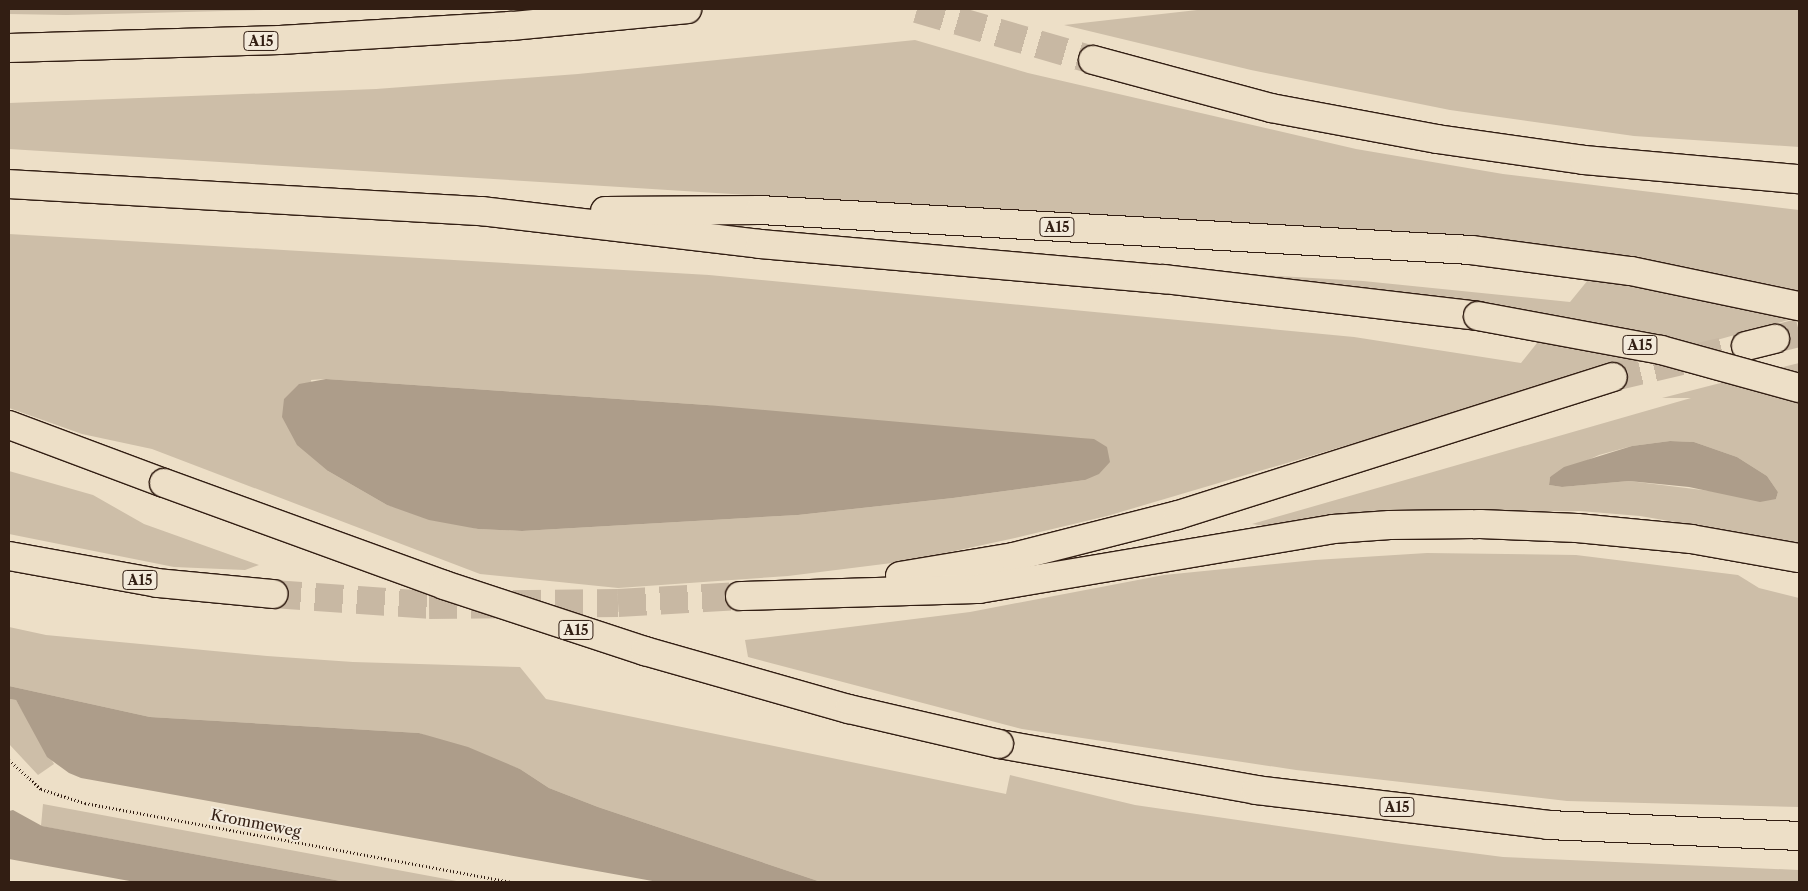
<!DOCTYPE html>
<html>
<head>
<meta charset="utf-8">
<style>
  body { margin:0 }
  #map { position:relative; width:1808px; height:891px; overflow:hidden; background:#eddfc7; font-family:"Libre Caslon Text",serif }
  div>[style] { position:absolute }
  .green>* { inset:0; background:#cdbea8 }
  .water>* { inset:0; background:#ad9d8a }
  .motorway-tunnel>* { height:28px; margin-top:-14px; transform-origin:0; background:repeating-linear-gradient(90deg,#c8b8a3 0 28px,transparent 0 42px) }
  .path>* { height:3px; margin-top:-1.5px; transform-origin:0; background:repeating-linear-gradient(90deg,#321e13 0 1px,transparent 0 3.5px) }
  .roads { filter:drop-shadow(1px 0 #321e13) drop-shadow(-1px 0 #321e13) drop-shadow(0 1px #321e13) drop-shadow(0 -1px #321e13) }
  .motorway>* { height:28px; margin:-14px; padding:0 14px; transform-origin:14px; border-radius:14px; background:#eddfc7 }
  .bridges { filter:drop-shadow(1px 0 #321e13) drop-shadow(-1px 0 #321e13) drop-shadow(0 1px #321e13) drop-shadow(0 -1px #321e13) }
  .motorway-bridge>* { height:28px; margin:-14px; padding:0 14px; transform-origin:14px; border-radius:14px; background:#eddfc7 }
  span { translate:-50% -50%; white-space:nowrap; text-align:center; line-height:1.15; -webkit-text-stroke:4px #f3eadb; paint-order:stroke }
  .shield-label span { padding:1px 4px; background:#f3eadb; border:1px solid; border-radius:4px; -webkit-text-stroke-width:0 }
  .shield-label { font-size:14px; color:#321e13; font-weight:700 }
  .street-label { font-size:15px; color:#321e13 }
  .frame { position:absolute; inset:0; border:10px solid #321e13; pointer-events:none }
</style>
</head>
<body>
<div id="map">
  <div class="green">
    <i style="clip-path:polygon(9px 9px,304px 9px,66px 15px,9px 14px)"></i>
    <i style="clip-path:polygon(1206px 9px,1799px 9px,1799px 147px,1634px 136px,1450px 110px,1251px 70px,1064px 25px)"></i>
    <i style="clip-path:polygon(evenodd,915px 40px,1028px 73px,1356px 149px,1503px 174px,1799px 210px,1799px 317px,1436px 419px,1107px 516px,1015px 538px,908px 561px,788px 576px,618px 588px,480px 574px,152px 449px,82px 434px,9px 408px,9px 234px,709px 275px,1354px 337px,1521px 363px,1553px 323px,1148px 268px,1363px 281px,1570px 302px,1606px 258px,1104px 217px,9px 149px,9px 103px,376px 89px,578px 74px,915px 40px,326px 379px,707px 405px,1085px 480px,953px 498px,798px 515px,522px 531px,478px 529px,387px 505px,328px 471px,311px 380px,326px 379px)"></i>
    <i style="clip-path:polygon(evenodd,1799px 363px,1799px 543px,1640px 516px,1580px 511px,1401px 512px,1265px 526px,1252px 524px,1691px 398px,1662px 398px,1799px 363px,1670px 441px,1694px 442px,1737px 457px,1767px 476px,1778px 492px,1776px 499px,1629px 481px,1562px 487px,1549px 485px,1550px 477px,1599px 455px,1632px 446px,1670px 441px)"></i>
    <i style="clip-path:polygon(9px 471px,93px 495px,144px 524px,259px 565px,245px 570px,174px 567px,9px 534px)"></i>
    <i style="clip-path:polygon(1427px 553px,1576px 555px,1738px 575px,1759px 588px,1799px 598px,1799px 807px,1567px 801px,1296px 770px,1022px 729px,748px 657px,745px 640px,970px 612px,1164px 575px,1315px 560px)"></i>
    <i style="clip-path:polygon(9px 627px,46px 635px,267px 656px,353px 662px,520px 667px,546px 699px,1006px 794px,1010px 775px,1135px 805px,1402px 844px,1503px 857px,1799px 870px,1799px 882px,821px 882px,598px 807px,549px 788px,520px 769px,419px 733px,150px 717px,9px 686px)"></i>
    <i style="clip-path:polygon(9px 699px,16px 700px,54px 764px,38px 775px,9px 744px)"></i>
    <i style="clip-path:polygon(43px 804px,462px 882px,346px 882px,41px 826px)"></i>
  </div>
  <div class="water">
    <i style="clip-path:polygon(326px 379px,707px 405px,1081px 438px,1094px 439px,1107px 447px,1110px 462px,1099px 474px,1085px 480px,953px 498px,798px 515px,522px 531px,478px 529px,429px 520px,387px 505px,328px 471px,297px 445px,282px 417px,284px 399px,299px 384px)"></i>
    <i style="clip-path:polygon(1670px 441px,1694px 442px,1737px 457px,1767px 476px,1778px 492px,1776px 499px,1760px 502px,1689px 487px,1629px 481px,1562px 487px,1549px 485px,1550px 477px,1564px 467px,1632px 446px)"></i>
    <i style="clip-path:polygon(9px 686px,150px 717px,419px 733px,468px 747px,520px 769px,549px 788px,598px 807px,821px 882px,658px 882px,81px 778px,69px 773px,47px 757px,16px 700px,9px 699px)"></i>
    <i style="clip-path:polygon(13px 810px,42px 826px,346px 882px,135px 882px,9px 859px,9px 811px)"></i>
  </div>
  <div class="motorway-tunnel">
    <i style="left:917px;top:9px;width:183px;rotate:16.2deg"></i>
    <i style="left:1775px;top:339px;width:25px;rotate:-14deg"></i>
    <i style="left:1613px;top:377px;width:137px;rotate:-13.1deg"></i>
    <i style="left:273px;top:594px;width:156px;rotate:4deg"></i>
    <i style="left:429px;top:605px;width:189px;rotate:-0.6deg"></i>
    <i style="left:618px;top:603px;width:122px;rotate:-3.3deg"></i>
  </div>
  <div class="path">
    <i style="left:9px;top:760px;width:43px;rotate:42.2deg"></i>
    <i style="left:41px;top:789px;width:46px;rotate:17.7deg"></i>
    <i style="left:85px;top:803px;width:433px;rotate:10.5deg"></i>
  </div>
  <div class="roads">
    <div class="motorway">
      <i style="left:9px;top:48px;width:271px;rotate:-1.7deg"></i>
      <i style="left:280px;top:40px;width:232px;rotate:-3.5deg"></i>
      <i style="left:512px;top:26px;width:176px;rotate:-5.5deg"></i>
      <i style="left:1093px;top:60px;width:184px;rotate:15.1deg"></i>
      <i style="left:1271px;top:108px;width:169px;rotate:10.6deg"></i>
      <i style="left:1437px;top:139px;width:148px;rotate:8.1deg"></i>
      <i style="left:1584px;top:160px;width:216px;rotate:5.1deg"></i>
      <i style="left:9px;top:184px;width:473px;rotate:3.3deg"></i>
      <i style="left:481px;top:211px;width:281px;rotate:6.7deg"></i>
      <i style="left:760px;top:244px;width:406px;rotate:5deg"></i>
      <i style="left:1164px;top:279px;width:316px;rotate:6.7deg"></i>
      <i style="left:605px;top:211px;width:155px;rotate:-0.4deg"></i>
      <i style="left:760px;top:210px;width:712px;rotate:3.22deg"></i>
      <i style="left:1471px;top:250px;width:161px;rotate:7.5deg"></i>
      <i style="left:1631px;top:271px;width:172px;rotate:11.8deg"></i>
      <i style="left:1746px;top:346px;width:30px;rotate:-14deg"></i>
      <i style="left:9px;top:425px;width:165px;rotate:20.5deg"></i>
      <i style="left:9px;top:556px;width:150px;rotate:10.3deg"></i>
      <i style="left:157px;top:583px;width:117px;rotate:5.4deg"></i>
      <i style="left:900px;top:576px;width:115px;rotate:-9.5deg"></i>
      <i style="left:1013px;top:557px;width:170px;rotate:-14.3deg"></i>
      <i style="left:1178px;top:515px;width:456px;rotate:-17.6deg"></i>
      <i style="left:740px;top:596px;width:239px;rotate:-1.7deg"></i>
      <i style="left:979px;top:589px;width:359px;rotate:-9.6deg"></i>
      <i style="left:1333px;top:529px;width:57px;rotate:-4deg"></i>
      <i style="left:1390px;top:525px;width:90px;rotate:-0.6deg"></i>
      <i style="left:1480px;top:524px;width:97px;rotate:2.4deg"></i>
      <i style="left:1577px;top:528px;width:115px;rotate:5.5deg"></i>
      <i style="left:1691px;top:539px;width:110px;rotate:10deg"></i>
      <i style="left:999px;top:744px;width:261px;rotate:10.1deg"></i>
      <i style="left:1256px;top:790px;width:294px;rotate:6.8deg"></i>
      <i style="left:1548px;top:825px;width:251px;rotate:2.5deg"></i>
    </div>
  </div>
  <div class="bridges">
    <div class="motorway-bridge">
      <i style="left:1478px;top:316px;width:186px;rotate:10.5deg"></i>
      <i style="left:1661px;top:350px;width:143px;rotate:15.4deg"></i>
      <i style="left:164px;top:483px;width:298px;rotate:20deg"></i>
      <i style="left:444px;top:585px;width:212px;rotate:18.2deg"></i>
      <i style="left:645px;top:651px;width:212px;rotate:15.9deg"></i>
      <i style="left:849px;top:709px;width:154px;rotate:13.1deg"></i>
    </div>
  </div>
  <div class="shield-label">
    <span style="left:261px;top:41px">A15</span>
    <span style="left:1057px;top:227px">A15</span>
    <span style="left:1640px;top:345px">A15</span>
    <span style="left:140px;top:580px">A15</span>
    <span style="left:576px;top:630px">A15</span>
    <span style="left:1397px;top:807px">A15</span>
  </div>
  <div class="street-label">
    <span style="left:256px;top:823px;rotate:11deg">Krommeweg</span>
  </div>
  <div class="frame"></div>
</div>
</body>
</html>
